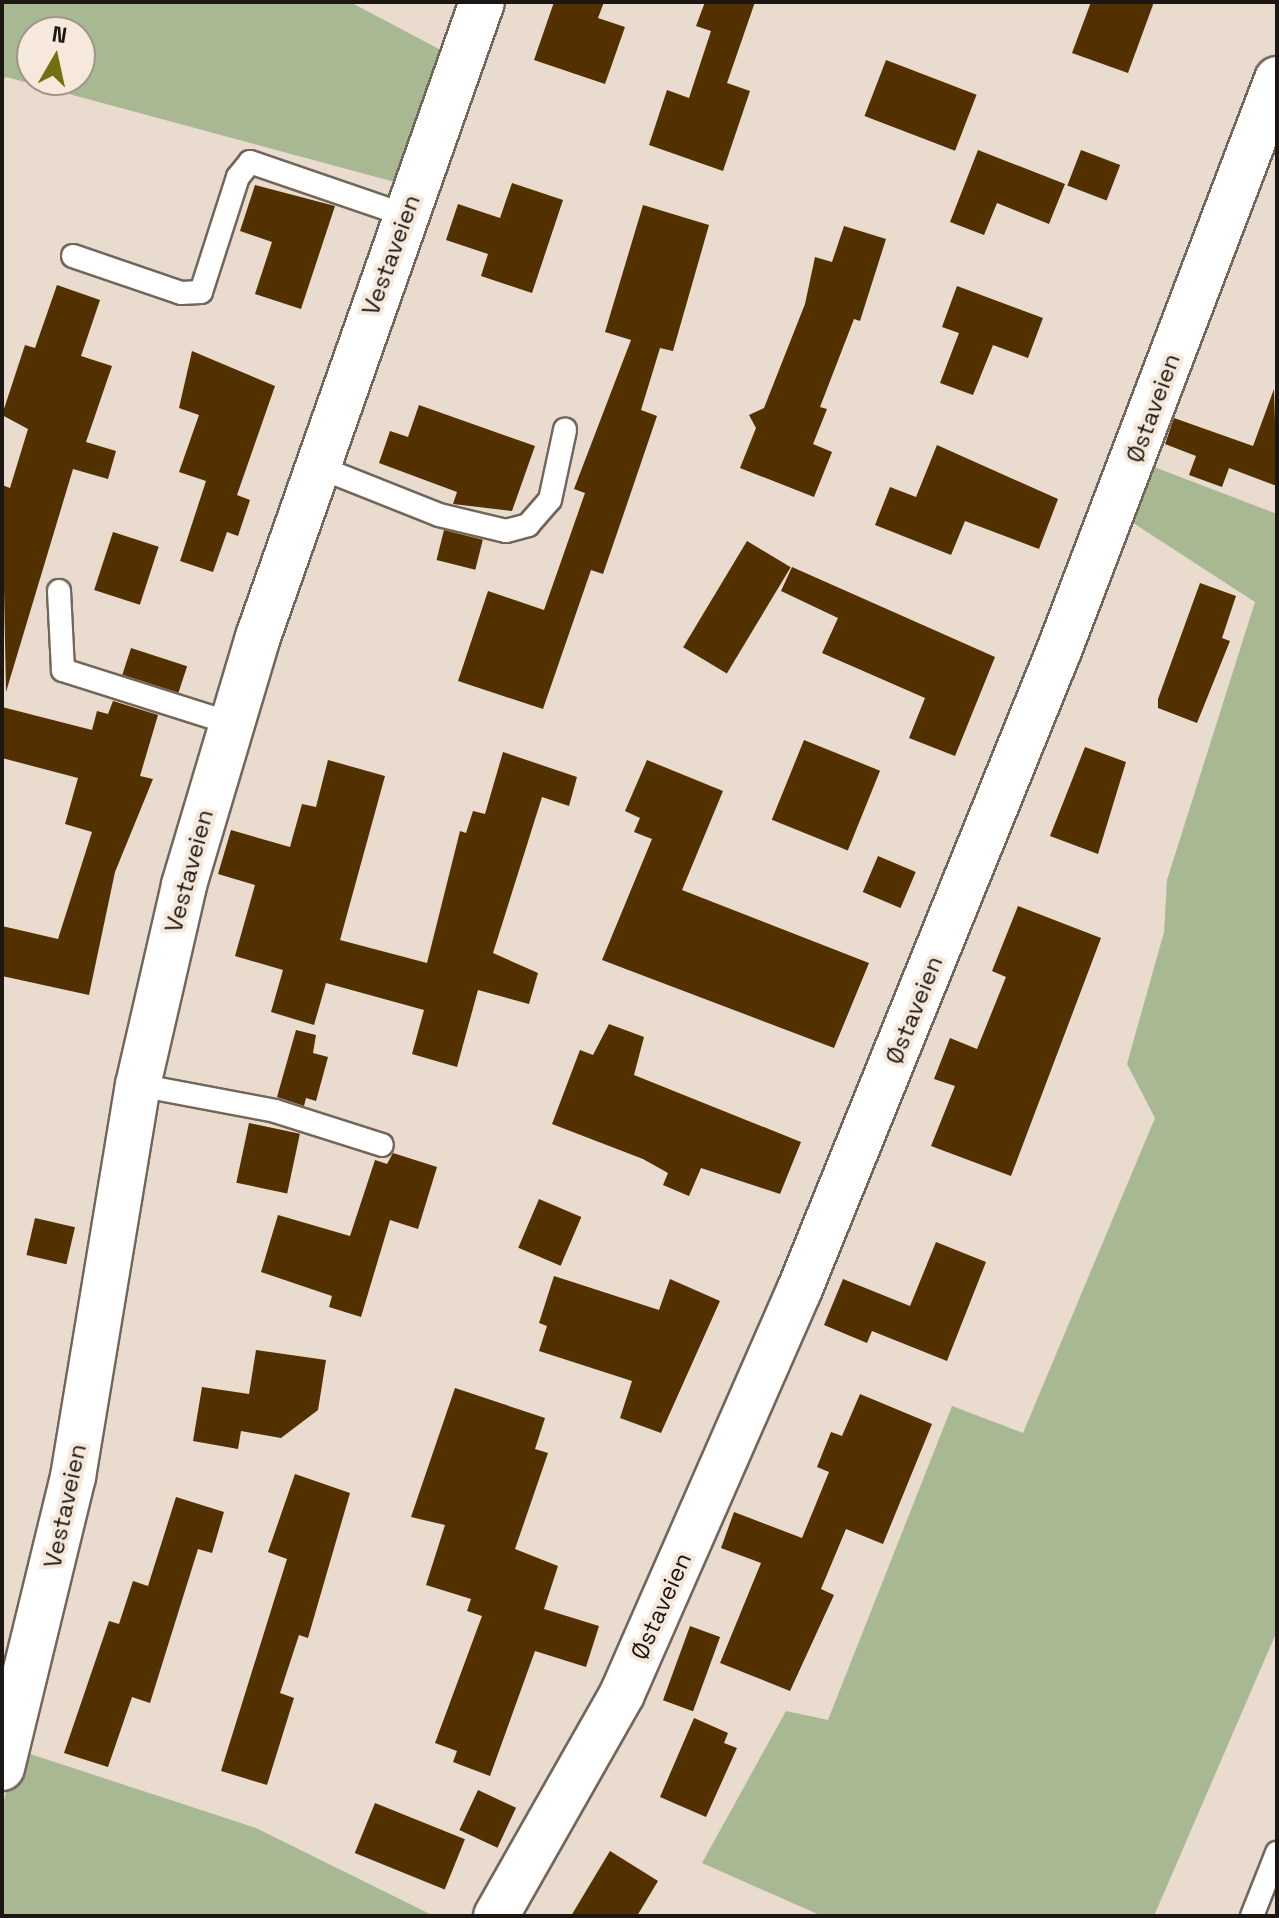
<!DOCTYPE html>
<html>
<head>
<meta charset="utf-8">
<style>
  body { margin:0 }
  #map { position:relative; width:1279px; height:1918px; overflow:hidden; background:#e9dbce; font-family:"Space Grotesk",sans-serif }
  div>[style] { position:absolute }
  .green>* { inset:0; background:#a8b893 }
  .building>* { inset:0; background:#523000; transform-origin:0 0 }
  .roads { filter:drop-shadow(2px 0 #72665a) drop-shadow(-2px 0 #72665a) drop-shadow(0 2px #72665a) drop-shadow(0 -2px #72665a) }
  .service>* { height:22px; margin:-11px; padding:0 11px; transform-origin:11px; border-radius:11px; background:#fff }
  .minor>* { height:44px; margin:-22px; padding:0 22px; transform-origin:22px; border-radius:22px; background:#fff }
  span { translate:-50% -50%; white-space:nowrap; text-align:center; line-height:1.15; -webkit-text-stroke:8px #f6e9db; paint-order:stroke }
  .street-label { font-size:24px; color:#1c1712 }
  .frame { position:absolute; inset:0; border:4px solid #1c1712; pointer-events:none }
  .north { position:absolute; left:16px; top:16px; width:80px; height:80px; box-sizing:border-box; background:#f6e9db; border:2px solid #9f958b; border-radius:50%; rotate:9deg; font-size:22px; font-weight:700; line-height:32px; text-align:center; color:#1c1712 }
  .north::after { content:''; display:block; margin:auto; width:28px; height:36px; background:#717012; clip-path:polygon(50% 0,100% 100%,50% 72%,0 100%) }
</style>
</head>
<body>
<div id="map">
  <div class="green">
    <i style="clip-path:polygon(evenodd,2px 2px,350px 2px,456px 58px,402px 184px,6px 77px,2px 81px,2px 2px,32px 32px,80px 32px,80px 80px,32px 80px,32px 32px)"></i>
    <i style="clip-path:polygon(1149px 465px,1277px 514px,1277px 1631px,1154px 1916px,822px 1916px,702px 1863px,786px 1711px,828px 1720px,952px 1406px,1023px 1433px,1155px 1118px,1127px 1064px,1164px 932px,1167px 880px,1255px 602px,1127px 519px)"></i>
    <i style="clip-path:polygon(18px 1750px,256px 1828px,434px 1916px,2px 1916px,2px 1807px)"></i>
  </div>
  <div class="building">
    <i style="clip-path:polygon(554px 2px,604px 2px,598px 18px,625px 27px,605px 84px,534px 60px)"></i>
    <i style="clip-path:polygon(705px 2px,755px 2px,727px 83px,750px 91px,723px 171px,649px 145px,667px 90px,689px 98px,711px 31px,696px 26px)"></i>
    <i style="clip-path:polygon(1091px 2px,1154px 2px,1128px 73px,1072px 53px)"></i>
    <i style="left:886px;top:60px;width:97px;height:60px;rotate:21deg"></i>
    <i style="clip-path:polygon(978px 150px,1065px 184px,1049px 224px,997px 203px,984px 235px,950px 222px)"></i>
    <i style="left:1081px;top:150px;width:42px;height:38px;rotate:21deg"></i>
    <i style="clip-path:polygon(512px 183px,563px 200px,532px 293px,481px 276px,488px 254px,446px 240px,458px 204px,500px 218px)"></i>
    <i style="clip-path:polygon(255px 185px,335px 206px,301px 309px,255px 294px,272px 242px,240px 231px)"></i>
    <i style="clip-path:polygon(643px 205px,709px 225px,673px 351px,660px 348px,641px 410px,657px 416px,626px 507px,603px 574px,591px 570px,543px 709px,458px 681px,488px 591px,544px 610px,585px 493px,574px 489px,631px 340px,605px 332px)"></i>
    <i style="clip-path:polygon(844px 226px,886px 239px,860px 321px,854px 319px,820px 407px,827px 409px,813px 444px,832px 452px,814px 497px,740px 468px,756px 428px,749px 415px,764px 408px,805px 304px,815px 257px,832px 262px)"></i>
    <i style="clip-path:polygon(57px 285px,100px 300px,81px 356px,112px 366px,86px 442px,116px 451px,108px 479px,73px 469px,6px 692px,2px 485px,10px 488px,28px 429px,2px 415px,25px 345px,35px 348px)"></i>
    <i style="clip-path:polygon(957px 286px,1043px 318px,1028px 358px,993px 345px,973px 395px,940px 383px,959px 333px,942px 327px)"></i>
    <i style="clip-path:polygon(192px 351px,275px 386px,237px 495px,250px 500px,238px 536px,227px 532px,213px 572px,180px 561px,206px 481px,179px 472px,199px 415px,179px 408px)"></i>
    <i style="clip-path:polygon(1274px 389px,1277px 486px,1229px 468px,1222px 487px,1189px 475px,1196px 456px,1165px 444px,1174px 418px,1253px 446px)"></i>
    <i style="clip-path:polygon(419px 405px,535px 446px,512px 511px,453px 504px,457px 492px,379px 463px,390px 431px,408px 437px)"></i>
    <i style="clip-path:polygon(937px 445px,1058px 499px,1039px 549px,965px 521px,951px 555px,875px 525px,890px 487px,916px 497px)"></i>
    <i style="left:444px;top:530px;width:40px;height:31px;rotate:14deg"></i>
    <i style="left:113px;top:532px;width:48px;height:61px;rotate:18deg"></i>
    <i style="left:747px;top:541px;width:51px;height:124px;rotate:31deg"></i>
    <i style="clip-path:polygon(792px 567px,995px 657px,955px 756px,909px 738px,925px 698px,822px 653px,838px 618px,781px 591px)"></i>
    <i style="clip-path:polygon(1200px 583px,1236px 596px,1222px 638px,1230px 641px,1197px 723px,1158px 708px,1158px 699px)"></i>
    <i style="left:131px;top:648px;width:59px;height:28px;rotate:18deg"></i>
    <i style="clip-path:polygon(113px 701px,158px 715px,140px 776px,153px 779px,115px 872px,89px 995px,2px 976px,2px 926px,58px 939px,92px 832px,65px 824px,78px 778px,2px 758px,2px 707px,92px 730px,97px 711px,108px 714px)"></i>
    <i style="left:804px;top:740px;width:82px;height:86px;rotate:22deg"></i>
    <i style="clip-path:polygon(1085px 747px,1126px 762px,1098px 854px,1050px 836px)"></i>
    <i style="clip-path:polygon(503px 752px,577px 777px,569px 806px,542px 797px,493px 953px,538px 973px,529px 1004px,478px 990px,457px 1067px,412px 1054px,424px 1010px,326px 983px,314px 1025px,271px 1012px,283px 970px,235px 956px,255px 885px,218px 874px,231px 830px,290px 847px,302px 804px,316px 807px,328px 760px,385px 776px,340px 940px,427px 963px,460px 831px,466px 833px,473px 811px,485px 814px)"></i>
    <i style="clip-path:polygon(647px 760px,723px 791px,682px 890px,869px 963px,834px 1048px,602px 960px,652px 839px,634px 832px,640px 818px,625px 811px)"></i>
    <i style="left:878px;top:856px;width:41px;height:39px;rotate:23deg"></i>
    <i style="clip-path:polygon(1018px 906px,1101px 938px,1011px 1176px,931px 1146px,955px 1086px,934px 1079px,950px 1038px,977px 1049px,1006px 977px,992px 971px)"></i>
    <i style="clip-path:polygon(609px 1024px,644px 1037px,634px 1075px,801px 1142px,780px 1194px,701px 1168px,689px 1196px,663px 1185px,668px 1173px,643px 1159px,552px 1124px,580px 1050px,593px 1055px)"></i>
    <i style="clip-path:polygon(296px 1030px,316px 1035px,313px 1053px,328px 1057px,316px 1101px,306px 1098px,304px 1106px,277px 1097px)"></i>
    <i style="left:249px;top:1123px;width:52px;height:61px;rotate:12deg"></i>
    <i style="clip-path:polygon(393px 1153px,437px 1167px,418px 1229px,390px 1220px,361px 1317px,329px 1307px,332px 1296px,261px 1272px,278px 1215px,350px 1236px,375px 1160px,387px 1164px)"></i>
    <i style="left:539px;top:1199px;width:46px;height:53px;rotate:23deg"></i>
    <i style="left:35px;top:1218px;width:41px;height:38px;rotate:13deg"></i>
    <i style="clip-path:polygon(936px 1242px,986px 1262px,947px 1361px,872px 1331px,867px 1343px,824px 1325px,843px 1279px,910px 1306px)"></i>
    <i style="clip-path:polygon(554px 1276px,659px 1310px,670px 1279px,720px 1301px,661px 1433px,620px 1418px,632px 1381px,539px 1351px,547px 1326px,539px 1323px)"></i>
    <i style="clip-path:polygon(256px 1350px,326px 1360px,318px 1410px,281px 1438px,241px 1431px,238px 1449px,193px 1441px,202px 1387px,249px 1394px)"></i>
    <i style="clip-path:polygon(455px 1388px,545px 1418px,535px 1449px,548px 1453px,515px 1549px,558px 1566px,544px 1609px,599px 1626px,586px 1667px,535px 1651px,490px 1776px,453px 1762px,457px 1751px,435px 1743px,482px 1616px,467px 1611px,471px 1599px,426px 1585px,445px 1525px,411px 1517px)"></i>
    <i style="clip-path:polygon(860px 1394px,932px 1424px,883px 1544px,846px 1529px,821px 1589px,834px 1595px,790px 1691px,720px 1663px,761px 1563px,721px 1548px,734px 1512px,802px 1538px,829px 1472px,817px 1467px,831px 1432px,842px 1436px)"></i>
    <i style="clip-path:polygon(295px 1474px,350px 1493px,308px 1638px,299px 1635px,280px 1693px,294px 1698px,267px 1785px,221px 1771px,287px 1559px,268px 1552px)"></i>
    <i style="clip-path:polygon(176px 1497px,224px 1512px,212px 1553px,198px 1549px,150px 1703px,132px 1697px,108px 1767px,64px 1753px,109px 1621px,119px 1624px,133px 1581px,148px 1586px)"></i>
    <i style="left:690px;top:1626px;width:32px;height:79px;rotate:20deg"></i>
    <i style="clip-path:polygon(694px 1718px,728px 1733px,724px 1743px,737px 1748px,706px 1817px,660px 1797px)"></i>
    <i style="left:478px;top:1790px;width:42px;height:44px;rotate:25deg"></i>
    <i style="left:375px;top:1803px;width:97px;height:54px;rotate:22deg"></i>
    <i style="clip-path:polygon(610px 1851px,658px 1881px,637px 1916px,571px 1916px)"></i>
  </div>
  <div class="roads">
    <div class="service">
      <i style="left:73px;top:256px;width:114px;rotate:18.9deg"></i>
      <i style="left:181px;top:293px;width:20px;rotate:-3deg"></i>
      <i style="left:201px;top:292px;width:121px;rotate:-72.2deg"></i>
      <i style="left:238px;top:177px;width:19px;rotate:-51deg"></i>
      <i style="left:250px;top:162px;width:164px;rotate:18.9deg"></i>
      <i style="left:316px;top:466px;width:132px;rotate:21.7deg"></i>
      <i style="left:439px;top:515px;width:69px;rotate:13.4deg"></i>
      <i style="left:506px;top:531px;width:23px;rotate:-15deg"></i>
      <i style="left:528px;top:525px;width:33px;rotate:-49deg"></i>
      <i style="left:550px;top:500px;width:72px;rotate:-77.9deg"></i>
      <i style="left:59px;top:591px;width:79px;rotate:87.1deg"></i>
      <i style="left:63px;top:670px;width:175px;rotate:17.6deg"></i>
      <i style="left:138px;top:1085px;width:139px;rotate:10.7deg"></i>
      <i style="left:275px;top:1111px;width:112px;rotate:17.6deg"></i>
      <i style="left:1252px;top:1916px;width:68px;rotate:-68.4deg"></i>
    </div>
    <div class="minor">
      <i style="left:2px;top:1768px;width:300px;rotate:-76.3deg"></i>
      <i style="left:73px;top:1477px;width:397px;rotate:-80.6deg"></i>
      <i style="left:138px;top:1085px;width:205px;rotate:-77deg"></i>
      <i style="left:184px;top:885px;width:259px;rotate:-73.4deg"></i>
      <i style="left:258px;top:637px;width:673px;rotate:-70.57deg"></i>
      <i style="left:496px;top:1916px;width:255px;rotate:-60.4deg"></i>
      <i style="left:622px;top:1694px;width:440px;rotate:-66.3deg"></i>
      <i style="left:799px;top:1291px;width:694px;rotate:-67.91deg"></i>
      <i style="left:1060px;top:648px;width:609px;rotate:-69.12deg"></i>
    </div>
  </div>
  <div class="street-label">
    <span style="left:391px;top:255px;rotate:-70deg">Vestaveien</span>
    <span style="left:1153px;top:408px;rotate:-70deg">Østaveien</span>
    <span style="left:189px;top:871px;rotate:-75deg">Vestaveien</span>
    <span style="left:914px;top:1010px;rotate:-68deg">Østaveien</span>
    <span style="left:65px;top:1506px;rotate:-78deg">Vestaveien</span>
    <span style="left:661px;top:1606px;rotate:-66deg">Østaveien</span>
  </div>
  <div class="frame"></div>
  <div class="north">N</div>
</div>
</body>
</html>
